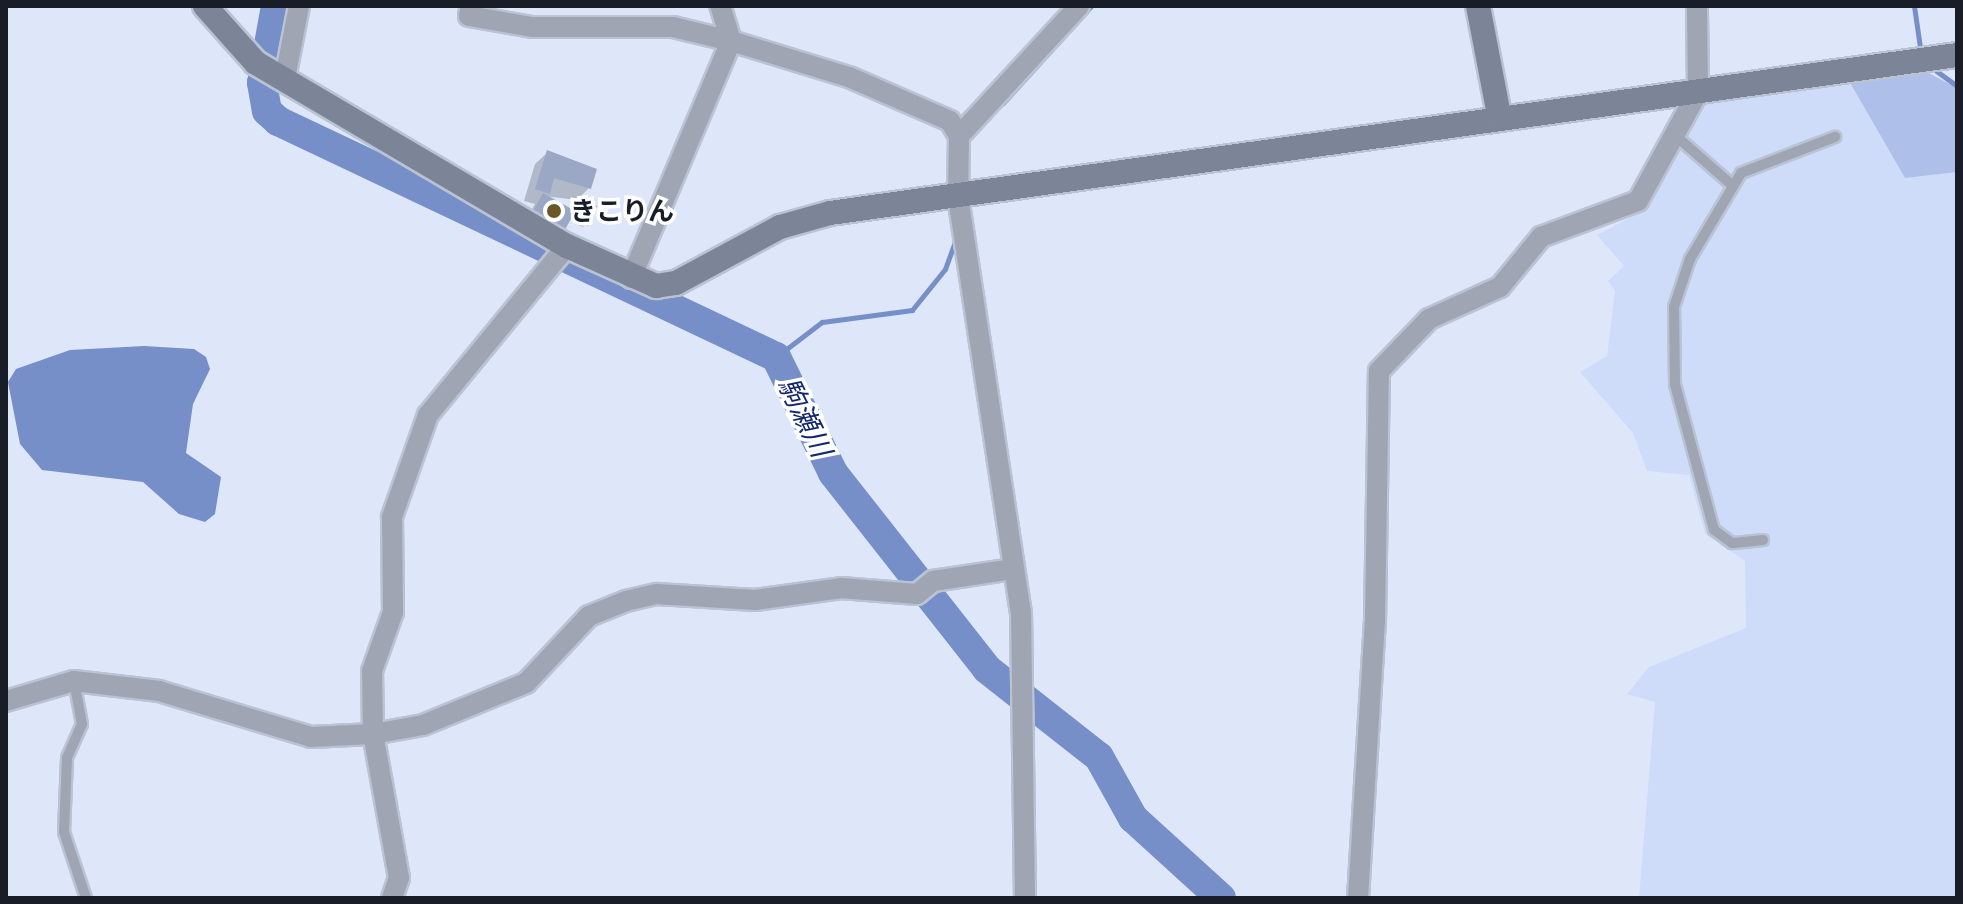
<!DOCTYPE html>
<html>
<head>
<meta charset="utf-8">
<style>
  body { margin:0 }
  #map { position:relative; width:1963px; height:904px; overflow:hidden; background:#dee7fa; font-family:"IBM Plex Sans","Noto Sans JP",sans-serif }
  div>[style] { position:absolute }
  .built>* { inset:0; background:#cedcfa }
  .green>* { inset:0; background:#aec0e9 }
  .water>* { inset:0; background:#768fc8 }
  .shadow>* { inset:0; background:#0003 }
  .stream>* { height:5px; margin:-2.5px; padding:0 2.5px; transform-origin:2.5px; border-radius:2.5px; background:#768fc8 }
  .river>* { height:30px; margin:-15px; padding:0 15px; transform-origin:15px; border-radius:15px; background:#768fc8 }
  .building>* { inset:0; background:#9aa8c6; transform-origin:0 0 }
  .roads { filter:drop-shadow(2px 0 #bac3d4) drop-shadow(-2px 0 #bac3d4) drop-shadow(0 2px #bac3d4) drop-shadow(0 -2px #bac3d4) }
  .lane>* { height:10px; margin:-5px; padding:0 5px; transform-origin:5px; border-radius:5px; background:#9fa5b2 }
  .street>* { height:20px; margin:-10px; padding:0 10px; transform-origin:10px; border-radius:10px; background:#9fa5b2 }
  .secondary>* { height:24px; margin:-12px; padding:0 12px; transform-origin:12px; border-radius:12px; background:#7c8598 }
  .dots>* { width:22px; height:22px; translate:-50% -50%; box-sizing:border-box; border:4px solid #fff; border-radius:50% }
  span { translate:-50% -50%; white-space:nowrap; text-align:center; line-height:1.15; -webkit-text-stroke:7px #fff; paint-order:stroke }
  .poi-label { font-size:26px; color:#181d28; font-weight:700 }
  .left { translate:0 -50%; text-align:left }
  .water-label { font-size:28px; color:#14296d; font-style:italic }
  .frame { position:absolute; inset:0; border:8px solid #181d28; pointer-events:none }
</style>
</head>
<body>
<div id="map">
  <div class="built">
    <i style="clip-path:polygon(1849px 81px,1905px 178px,1957px 172px,1957px 898px,1639px 898px,1655px 702px,1627px 694px,1649px 667px,1746px 628px,1745px 561px,1705px 534px,1689px 475px,1647px 471px,1633px 433px,1580px 372px,1607px 356px,1615px 291px,1608px 281px,1624px 266px,1597px 235px,1646px 209px,1707px 99px)"></i>
  </div>
  <div class="green">
    <i style="clip-path:polygon(1927px 72px,1957px 88px,1957px 172px,1905px 178px,1849px 81px)"></i>
  </div>
  <div class="water">
    <i style="clip-path:polygon(144px 346px,194px 349px,206px 357px,210px 369px,193px 404px,186px 453px,221px 477px,215px 514px,205px 522px,179px 514px,143px 482px,42px 470px,20px 444px,8px 382px,16px 369px,70px 350px)"></i>
  </div>
  <div class="shadow">
    <i style="clip-path:polygon(547px 153px,589px 188px,577px 200px,544px 196px,563px 229px,556px 236px,526px 220px,535px 204px,524px 201px,535px 164px)"></i>
    <i style="clip-path:polygon(586px 204px,586px 224px,583px 227px,575px 224px)"></i>
  </div>
  <div class="stream">
    <i style="left:1914px;top:6px;width:41px;rotate:81.7deg"></i>
    <i style="left:1935px;top:70px;width:27px;rotate:36deg"></i>
    <i style="left:1003px;top:103px;width:131px;rotate:-47.8deg"></i>
    <i style="left:776px;top:357px;width:58px;rotate:-37.3deg"></i>
    <i style="left:822px;top:322px;width:91px;rotate:-7.6deg"></i>
    <i style="left:912px;top:310px;width:53px;rotate:-51.2deg"></i>
    <i style="left:945px;top:269px;width:29px;rotate:-70deg"></i>
  </div>
  <div class="river">
    <i style="left:276px;top:6px;width:78px;rotate:100.3deg"></i>
    <i style="left:262px;top:83px;width:28px;rotate:80deg"></i>
    <i style="left:267px;top:111px;width:15px;rotate:42deg"></i>
    <i style="left:278px;top:121px;width:551px;rotate:25.36deg"></i>
    <i style="left:776px;top:357px;width:129px;rotate:63.8deg"></i>
    <i style="left:833px;top:473px;width:249px;rotate:51.8deg"></i>
    <i style="left:987px;top:669px;width:142px;rotate:38.2deg"></i>
    <i style="left:1099px;top:757px;width:70px;rotate:60.9deg"></i>
    <i style="left:1133px;top:818px;width:119px;rotate:42.3deg"></i>
  </div>
  <div class="building">
    <i style="clip-path:polygon(547px 150px,597px 169px,591px 189px,554px 178px,550px 194px,535px 189px)"></i>
    <i style="left:543px;top:193px;width:37px;height:22px;rotate:29deg"></i>
    <i style="left:586px;top:201px;width:12px;height:22px;rotate:24deg"></i>
  </div>
  <div class="roads">
    <div class="lane">
      <i style="left:1676px;top:136px;width:74px;rotate:41.2deg"></i>
      <i style="left:1763px;top:540px;width:31px;rotate:174deg"></i>
      <i style="left:1732px;top:543px;width:22px;rotate:-144deg"></i>
      <i style="left:1714px;top:530px;width:151px;rotate:-105deg"></i>
      <i style="left:1675px;top:384px;width:77px;rotate:-90.7deg"></i>
      <i style="left:1674px;top:307px;width:51px;rotate:-71.6deg"></i>
      <i style="left:1690px;top:259px;width:100px;rotate:-59.3deg"></i>
      <i style="left:1741px;top:173px;width:101px;rotate:-21deg"></i>
      <i style="left:74px;top:681px;width:44px;rotate:79.5deg"></i>
      <i style="left:82px;top:724px;width:37px;rotate:114deg"></i>
      <i style="left:67px;top:758px;width:74px;rotate:92.3deg"></i>
      <i style="left:64px;top:832px;width:70px;rotate:71.6deg"></i>
    </div>
    <div class="street">
      <i style="left:471px;top:6px;width:10px;rotate:101deg"></i>
      <i style="left:469px;top:16px;width:64px;rotate:9.9deg"></i>
      <i style="left:532px;top:27px;width:141px"></i>
      <i style="left:673px;top:27px;width:60px;rotate:13.6deg"></i>
      <i style="left:731px;top:41px;width:123px;rotate:17deg"></i>
      <i style="left:849px;top:77px;width:110px;rotate:23.5deg"></i>
      <i style="left:950px;top:121px;width:17px;rotate:59deg"></i>
      <i style="left:959px;top:136px;width:61px;rotate:90.9deg"></i>
      <i style="left:958px;top:197px;width:420px;rotate:81.4deg"></i>
      <i style="left:1021px;top:612px;width:286px;rotate:89.2deg"></i>
      <i style="left:285px;top:78px;width:73px;rotate:-79deg"></i>
      <i style="left:959px;top:136px;width:177px;rotate:-47.3deg"></i>
      <i style="left:631px;top:278px;width:257px;rotate:-67.1deg"></i>
      <i style="left:731px;top:41px;width:37px;rotate:-107deg"></i>
      <i style="left:6px;top:701px;width:71px;rotate:-16.4deg"></i>
      <i style="left:74px;top:681px;width:86px;rotate:6.7deg"></i>
      <i style="left:159px;top:691px;width:159px;rotate:16.8deg"></i>
      <i style="left:311px;top:737px;width:62px;rotate:-2.8deg"></i>
      <i style="left:373px;top:734px;width:51px;rotate:-10.2deg"></i>
      <i style="left:423px;top:725px;width:111px;rotate:-22.2deg"></i>
      <i style="left:526px;top:683px;width:92px;rotate:-46.8deg"></i>
      <i style="left:589px;top:616px;width:40px;rotate:-22deg"></i>
      <i style="left:626px;top:601px;width:32px;rotate:-13deg"></i>
      <i style="left:657px;top:594px;width:98px;rotate:3.5deg"></i>
      <i style="left:755px;top:600px;width:87px;rotate:-7.9deg"></i>
      <i style="left:841px;top:588px;width:76px;rotate:4.5deg"></i>
      <i style="left:917px;top:594px;width:21px;rotate:-39deg"></i>
      <i style="left:933px;top:581px;width:80px;rotate:-8.6deg"></i>
      <i style="left:392px;top:898px;width:21px;rotate:-71deg"></i>
      <i style="left:399px;top:878px;width:146px;rotate:-100.2deg"></i>
      <i style="left:373px;top:734px;width:63px;rotate:-90.9deg"></i>
      <i style="left:372px;top:671px;width:63px;rotate:-70.4deg"></i>
      <i style="left:393px;top:612px;width:95px;rotate:-90.6deg"></i>
      <i style="left:392px;top:517px;width:108px;rotate:-70.6deg"></i>
      <i style="left:428px;top:415px;width:219px;rotate:-50.6deg"></i>
      <i style="left:1358px;top:898px;width:277px;rotate:-86.5deg"></i>
      <i style="left:1375px;top:622px;width:251px;rotate:-89.1deg"></i>
      <i style="left:1379px;top:371px;width:72px;rotate:-46.1deg"></i>
      <i style="left:1429px;top:319px;width:78px;rotate:-24.3deg"></i>
      <i style="left:1500px;top:287px;width:65px;rotate:-50.6deg"></i>
      <i style="left:1541px;top:237px;width:103px;rotate:-20.4deg"></i>
      <i style="left:1638px;top:201px;width:124px;rotate:-61.2deg"></i>
      <i style="left:1698px;top:92px;width:86px;rotate:-90.7deg"></i>
    </div>
    <div class="secondary">
      <i style="left:205px;top:6px;width:76px;rotate:48.2deg"></i>
      <i style="left:256px;top:63px;width:361px;rotate:30.5deg"></i>
      <i style="left:567px;top:246px;width:98px;rotate:24.2deg"></i>
      <i style="left:656px;top:286px;width:20px;rotate:-9deg"></i>
      <i style="left:676px;top:283px;width:118px;rotate:-28.3deg"></i>
      <i style="left:780px;top:227px;width:52px;rotate:-15.6deg"></i>
      <i style="left:830px;top:213px;width:1138px;rotate:-7.98deg"></i>
      <i style="left:1478px;top:6px;width:111px;rotate:79.1deg"></i>
    </div>
  </div>
  <div class="dots">
    <i style="left:554px;top:211px;background:#6b5726"></i>
  </div>
  <div class="poi-label">
    <span class="left" style="left:570px;top:211px">きこりん</span>
  </div>
  <div class="water-label">
    <span style="left:805px;top:417px;rotate:64deg">駒瀬川</span>
  </div>
  <div class="frame"></div>
</div>
</body>
</html>
